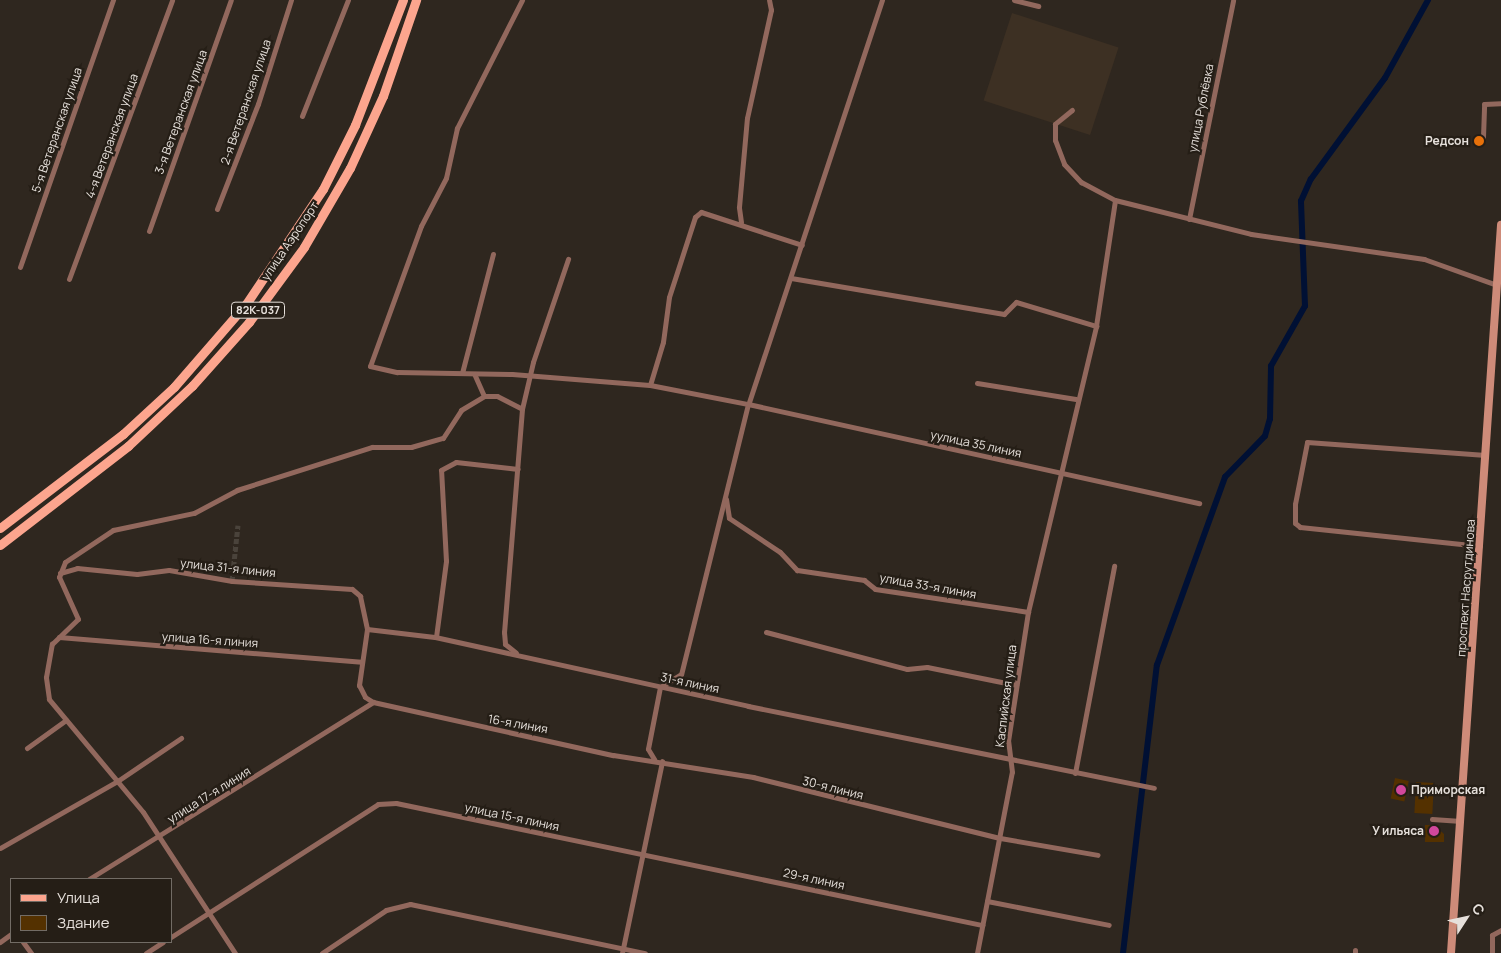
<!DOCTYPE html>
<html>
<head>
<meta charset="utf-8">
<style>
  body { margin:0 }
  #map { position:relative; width:1501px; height:953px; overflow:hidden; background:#2f271f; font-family:Manrope,sans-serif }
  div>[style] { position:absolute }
  .built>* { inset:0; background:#3d3023; transform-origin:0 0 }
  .canal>* { height:6px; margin:-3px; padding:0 3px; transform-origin:3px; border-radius:3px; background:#001034 }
  .building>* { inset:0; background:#543100; transform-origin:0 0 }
  .minor-tunnel>* { height:5px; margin-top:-2.5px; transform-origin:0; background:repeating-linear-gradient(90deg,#4a433b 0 5px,transparent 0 7.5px) }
  .minor>* { height:5px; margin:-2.5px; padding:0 2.5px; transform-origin:2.5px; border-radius:2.5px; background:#92685d }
  .secondary>* { height:8px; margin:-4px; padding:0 4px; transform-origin:4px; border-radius:4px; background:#ce8b79 }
  .primary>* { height:9px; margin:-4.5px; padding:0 4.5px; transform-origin:4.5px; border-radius:4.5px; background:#fca58e }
  .dots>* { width:14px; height:14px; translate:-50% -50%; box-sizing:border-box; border:2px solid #251e16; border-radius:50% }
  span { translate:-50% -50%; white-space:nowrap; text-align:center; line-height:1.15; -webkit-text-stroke:4.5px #251e16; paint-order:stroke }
  .shield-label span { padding:1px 4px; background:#251e16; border:1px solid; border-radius:4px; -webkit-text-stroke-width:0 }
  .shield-label { font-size:11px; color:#e6e0db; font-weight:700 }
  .street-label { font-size:12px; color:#e6e0db }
  .poi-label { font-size:12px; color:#e6e0db; font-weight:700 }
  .right { translate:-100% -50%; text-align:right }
  .left { translate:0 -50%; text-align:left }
  .legend { position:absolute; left:10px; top:878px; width:162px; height:65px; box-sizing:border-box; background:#251e16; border:1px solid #726c65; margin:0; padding:6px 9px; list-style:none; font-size:15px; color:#e6e0db }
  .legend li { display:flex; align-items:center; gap:10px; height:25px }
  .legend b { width:25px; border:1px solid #726c65 }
  .north { position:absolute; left:1441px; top:893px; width:50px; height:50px; -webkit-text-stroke:4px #251e16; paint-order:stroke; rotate:55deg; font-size:14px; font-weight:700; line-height:20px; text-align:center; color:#e6e0db }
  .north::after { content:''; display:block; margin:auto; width:18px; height:22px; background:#e6e0db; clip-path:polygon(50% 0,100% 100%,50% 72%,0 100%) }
</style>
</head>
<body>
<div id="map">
  <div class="built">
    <i style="left:1012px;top:13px;width:112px;height:92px;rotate:18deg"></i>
  </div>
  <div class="canal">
    <i style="left:1123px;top:953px;width:290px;rotate:-83.3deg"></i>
    <i style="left:1157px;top:665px;width:200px;rotate:-70.1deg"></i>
    <i style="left:1225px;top:477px;width:57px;rotate:-45.7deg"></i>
    <i style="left:1265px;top:436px;width:18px;rotate:-74deg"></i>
    <i style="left:1270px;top:419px;width:53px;rotate:-88.9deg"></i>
    <i style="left:1271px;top:366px;width:69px;rotate:-60.5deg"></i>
    <i style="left:1305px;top:306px;width:105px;rotate:-92.2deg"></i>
    <i style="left:1301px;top:201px;width:24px;rotate:-66deg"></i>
    <i style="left:1311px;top:179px;width:125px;rotate:-53.8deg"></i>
    <i style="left:1385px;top:78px;width:89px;rotate:-61.1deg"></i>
  </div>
  <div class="building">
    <i style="left:1395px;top:778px;width:14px;height:21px;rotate:12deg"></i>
    <i style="left:1416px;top:782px;width:18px;height:31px;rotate:3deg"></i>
    <i style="clip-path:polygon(1425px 825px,1434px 825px,1444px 834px,1444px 842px,1425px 842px)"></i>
  </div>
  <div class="minor-tunnel">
    <i style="left:232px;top:581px;width:56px;rotate:-83.9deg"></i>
  </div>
  <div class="minor">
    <i style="left:522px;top:0;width:144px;rotate:116.9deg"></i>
    <i style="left:457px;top:128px;width:51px;rotate:102.4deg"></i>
    <i style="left:446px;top:178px;width:54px;rotate:117.5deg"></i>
    <i style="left:421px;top:226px;width:149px;rotate:110deg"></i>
    <i style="left:370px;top:366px;width:28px;rotate:13deg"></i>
    <i style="left:397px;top:372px;width:115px;rotate:1deg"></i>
    <i style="left:512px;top:374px;width:138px;rotate:4.6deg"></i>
    <i style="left:650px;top:385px;width:100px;rotate:11deg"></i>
    <i style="left:748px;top:404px;width:278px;rotate:103.9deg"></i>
    <i style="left:681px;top:674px;width:25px;rotate:148deg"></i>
    <i style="left:660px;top:687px;width:63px;rotate:101deg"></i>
    <i style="left:648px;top:749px;width:12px;rotate:59deg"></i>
    <i style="left:882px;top:0;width:426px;rotate:108.3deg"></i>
    <i style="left:748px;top:404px;width:462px;rotate:12.4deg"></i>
    <i style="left:1014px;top:0;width:25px;rotate:14deg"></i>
    <i style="left:1072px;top:110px;width:22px;rotate:141deg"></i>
    <i style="left:1055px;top:124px;width:16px;rotate:90deg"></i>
    <i style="left:1055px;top:140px;width:26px;rotate:69deg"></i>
    <i style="left:1064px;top:164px;width:25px;rotate:47deg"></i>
    <i style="left:1081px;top:182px;width:38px;rotate:28deg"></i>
    <i style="left:302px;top:116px;width:125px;rotate:-68.4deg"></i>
    <i style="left:1483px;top:137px;width:33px;rotate:-88deg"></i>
    <i style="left:1484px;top:104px;width:17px;rotate:-3deg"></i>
    <i style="left:217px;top:209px;width:113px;rotate:-68.7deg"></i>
    <i style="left:258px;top:104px;width:109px;rotate:-72.4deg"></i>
    <i style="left:1189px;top:219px;width:223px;rotate:-78.6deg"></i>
    <i style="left:741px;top:222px;width:15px;rotate:-98deg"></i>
    <i style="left:739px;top:207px;width:89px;rotate:-84.9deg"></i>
    <i style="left:747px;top:118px;width:111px;rotate:-77.5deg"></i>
    <i style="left:771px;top:10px;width:10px;rotate:-101deg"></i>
    <i style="left:149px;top:231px;width:245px;rotate:-70.5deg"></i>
    <i style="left:20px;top:267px;width:283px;rotate:-70.8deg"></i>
    <i style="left:791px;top:278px;width:216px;rotate:9.6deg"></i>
    <i style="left:1004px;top:314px;width:17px;rotate:-45deg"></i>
    <i style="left:1016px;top:302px;width:84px;rotate:16.7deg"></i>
    <i style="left:69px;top:279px;width:297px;rotate:-69.7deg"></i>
    <i style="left:462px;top:373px;width:123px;rotate:-75.4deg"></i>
    <i style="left:977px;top:383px;width:100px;rotate:9.2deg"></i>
    <i style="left:650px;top:385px;width:45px;rotate:-73.2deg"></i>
    <i style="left:663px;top:342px;width:45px;rotate:-82.4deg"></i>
    <i style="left:669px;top:297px;width:84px;rotate:-72deg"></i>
    <i style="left:695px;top:217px;width:8px;rotate:-40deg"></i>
    <i style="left:701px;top:212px;width:106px;rotate:18.1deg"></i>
    <i style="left:484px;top:396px;width:13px"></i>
    <i style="left:497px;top:396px;width:28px;rotate:27deg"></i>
    <i style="left:522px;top:409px;width:224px;rotate:94.6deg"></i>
    <i style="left:504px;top:632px;width:12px;rotate:85deg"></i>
    <i style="left:505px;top:644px;width:14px;rotate:39deg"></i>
    <i style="left:522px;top:409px;width:48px;rotate:-76.8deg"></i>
    <i style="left:533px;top:362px;width:109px;rotate:-71.2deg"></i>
    <i style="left:726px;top:499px;width:19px;rotate:81deg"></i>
    <i style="left:729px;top:518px;width:61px;rotate:33.7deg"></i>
    <i style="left:780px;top:552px;width:25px;rotate:47deg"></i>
    <i style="left:797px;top:570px;width:68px;rotate:8.5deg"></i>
    <i style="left:864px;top:580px;width:14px;rotate:39deg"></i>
    <i style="left:875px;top:589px;width:155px;rotate:8.5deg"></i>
    <i style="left:1480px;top:546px;width:181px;rotate:-174deg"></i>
    <i style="left:1300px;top:527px;width:6px;rotate:-141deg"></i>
    <i style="left:1295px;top:523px;width:19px;rotate:-90deg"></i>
    <i style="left:1295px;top:504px;width:63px;rotate:-79deg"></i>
    <i style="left:1307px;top:442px;width:179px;rotate:4.2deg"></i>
    <i style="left:60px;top:573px;width:18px;rotate:-16deg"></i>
    <i style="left:77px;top:568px;width:60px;rotate:5.7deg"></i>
    <i style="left:137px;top:574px;width:32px;rotate:-7deg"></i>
    <i style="left:169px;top:570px;width:64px;rotate:9.9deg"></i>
    <i style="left:232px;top:581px;width:120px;rotate:3.8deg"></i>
    <i style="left:352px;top:589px;width:11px;rotate:41deg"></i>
    <i style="left:360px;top:596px;width:34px;rotate:78deg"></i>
    <i style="left:367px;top:629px;width:57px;rotate:98.1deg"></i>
    <i style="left:359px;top:685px;width:13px;rotate:63deg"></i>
    <i style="left:365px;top:697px;width:9px;rotate:32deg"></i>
    <i style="left:373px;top:702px;width:246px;rotate:12.5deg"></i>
    <i style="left:613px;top:755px;width:142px;rotate:8.9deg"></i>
    <i style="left:753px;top:777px;width:254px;rotate:13.9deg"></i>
    <i style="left:1000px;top:838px;width:99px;rotate:9.8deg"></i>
    <i style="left:367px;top:629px;width:68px;rotate:6.7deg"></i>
    <i style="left:435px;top:637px;width:321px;rotate:12.4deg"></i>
    <i style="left:748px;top:706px;width:414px;rotate:11.4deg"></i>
    <i style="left:766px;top:632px;width:146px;rotate:14.7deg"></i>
    <i style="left:907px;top:669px;width:20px;rotate:-6deg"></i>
    <i style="left:927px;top:667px;width:91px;rotate:11.4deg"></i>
    <i style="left:59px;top:637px;width:303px;rotate:4.7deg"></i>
    <i style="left:436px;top:637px;width:77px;rotate:-82.5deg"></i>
    <i style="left:446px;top:561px;width:91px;rotate:-93.1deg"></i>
    <i style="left:441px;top:470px;width:17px;rotate:-28deg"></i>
    <i style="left:456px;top:462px;width:62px;rotate:6.4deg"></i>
    <i style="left:27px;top:748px;width:48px;rotate:-35.7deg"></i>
    <i style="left:1075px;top:773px;width:211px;rotate:-79.3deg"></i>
    <i style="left:1432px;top:819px;width:29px;rotate:4deg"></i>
    <i style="left:0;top:848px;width:137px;rotate:-29.7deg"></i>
    <i style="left:119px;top:780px;width:75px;rotate:-34.1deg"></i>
    <i style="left:89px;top:879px;width:335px;rotate:-31.9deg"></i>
    <i style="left:987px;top:901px;width:124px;rotate:11.1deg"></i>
    <i style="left:171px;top:937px;width:246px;rotate:-32.7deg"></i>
    <i style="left:378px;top:804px;width:18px;rotate:-3deg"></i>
    <i style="left:396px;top:803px;width:599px;rotate:11.76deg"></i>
    <i style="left:0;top:942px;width:14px;rotate:-36deg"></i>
    <i style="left:23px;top:942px;width:14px;rotate:54deg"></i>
    <i style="left:146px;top:953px;width:20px;rotate:-33deg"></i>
    <i style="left:235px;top:953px;width:168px;rotate:-123.1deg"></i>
    <i style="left:143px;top:812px;width:147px;rotate:-129.8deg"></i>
    <i style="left:49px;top:699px;width:22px;rotate:-98deg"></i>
    <i style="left:46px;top:677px;width:34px;rotate:-80deg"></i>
    <i style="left:52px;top:644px;width:36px;rotate:-44deg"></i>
    <i style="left:78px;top:619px;width:46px;rotate:-114.3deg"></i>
    <i style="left:59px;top:577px;width:16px;rotate:-68deg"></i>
    <i style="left:65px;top:562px;width:58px;rotate:-33.7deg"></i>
    <i style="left:113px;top:530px;width:83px;rotate:-11.9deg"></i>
    <i style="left:194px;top:513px;width:49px;rotate:-28.1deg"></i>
    <i style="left:237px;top:490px;width:142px;rotate:-17.7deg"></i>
    <i style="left:372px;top:447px;width:39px"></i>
    <i style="left:411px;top:447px;width:33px;rotate:-16deg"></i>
    <i style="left:443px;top:438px;width:33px;rotate:-57deg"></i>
    <i style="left:461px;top:410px;width:27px;rotate:-31deg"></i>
    <i style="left:484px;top:396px;width:24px;rotate:-114deg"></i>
    <i style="left:322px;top:953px;width:77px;rotate:-33.9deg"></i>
    <i style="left:386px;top:910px;width:25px;rotate:-14deg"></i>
    <i style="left:410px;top:904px;width:240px;rotate:11.8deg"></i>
    <i style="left:622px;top:953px;width:196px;rotate:-78.2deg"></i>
    <i style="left:977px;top:953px;width:184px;rotate:-79.1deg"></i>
    <i style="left:1012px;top:772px;width:31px;rotate:-97deg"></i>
    <i style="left:1008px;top:741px;width:131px;rotate:-81.2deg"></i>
    <i style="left:1028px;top:612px;width:294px;rotate:-76.6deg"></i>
    <i style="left:1096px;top:326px;width:127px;rotate:-81.4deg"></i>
    <i style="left:1115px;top:200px;width:140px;rotate:14deg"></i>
    <i style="left:1251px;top:234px;width:175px;rotate:8.2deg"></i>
    <i style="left:1424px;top:259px;width:77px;rotate:19.6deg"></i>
    <i style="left:1355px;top:953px;width:3px;rotate:-90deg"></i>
    <i style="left:1492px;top:953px;width:18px;rotate:-90deg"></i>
    <i style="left:1492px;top:935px;width:10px;rotate:-29deg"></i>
  </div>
  <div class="secondary">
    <i style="left:1451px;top:953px;width:730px;rotate:-86.07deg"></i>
  </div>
  <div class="primary">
    <i style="left:0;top:528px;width:155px;rotate:-37.4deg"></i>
    <i style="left:123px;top:434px;width:69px;rotate:-42.7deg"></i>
    <i style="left:174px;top:387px;width:110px;rotate:-49.1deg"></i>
    <i style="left:246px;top:304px;width:138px;rotate:-56.2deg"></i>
    <i style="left:323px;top:189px;width:72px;rotate:-63.4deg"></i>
    <i style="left:355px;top:125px;width:134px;rotate:-69deg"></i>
    <i style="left:0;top:545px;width:162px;rotate:-37.7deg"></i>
    <i style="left:128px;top:446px;width:88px;rotate:-43.2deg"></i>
    <i style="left:192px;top:386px;width:86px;rotate:-48.3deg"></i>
    <i style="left:249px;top:322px;width:93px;rotate:-53.7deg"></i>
    <i style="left:304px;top:247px;width:91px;rotate:-59.8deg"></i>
    <i style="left:350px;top:168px;width:79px;rotate:-65.4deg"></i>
    <i style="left:383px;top:96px;width:102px;rotate:-71deg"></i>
  </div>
  <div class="dots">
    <i style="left:1479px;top:141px;background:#e8710a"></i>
    <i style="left:1401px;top:790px;background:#d1479c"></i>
    <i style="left:1434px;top:831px;background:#d1479c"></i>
  </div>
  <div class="shield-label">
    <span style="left:258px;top:310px">82К-037</span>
  </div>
  <div class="street-label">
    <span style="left:246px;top:102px;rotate:-71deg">2-я Ветеранская улица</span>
    <span style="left:1201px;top:108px;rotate:-79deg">улица Рублёвка</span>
    <span style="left:181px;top:112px;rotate:-70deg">3-я Ветеранская улица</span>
    <span style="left:57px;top:130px;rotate:-71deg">5-я Ветеранская улица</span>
    <span style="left:112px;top:136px;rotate:-70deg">4-я Ветеранская улица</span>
    <span style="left:290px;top:241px;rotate:-56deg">улица Аэропорт</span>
    <span style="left:976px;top:444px;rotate:12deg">уулица 35 линия</span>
    <span style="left:228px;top:568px;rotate:6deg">улица 31-я линия</span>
    <span style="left:928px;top:586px;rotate:10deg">улица 33-я линия</span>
    <span style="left:1466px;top:588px;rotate:-86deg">проспект Насрутдинова</span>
    <span style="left:210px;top:640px;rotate:4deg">улица 16-я линия</span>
    <span style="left:690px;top:683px;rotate:12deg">31-я линия</span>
    <span style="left:1006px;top:696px;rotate:-83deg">Каспийская улица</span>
    <span style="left:518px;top:724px;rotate:10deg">16-я линия</span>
    <span style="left:833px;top:788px;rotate:14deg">30-я линия</span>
    <span style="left:209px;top:795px;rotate:-32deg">улица 17-я линия</span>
    <span style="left:512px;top:817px;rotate:12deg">улица 15-я линия</span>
    <span style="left:814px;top:879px;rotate:12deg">29-я линия</span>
  </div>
  <div class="poi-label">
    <span class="right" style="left:1469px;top:141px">Редсон</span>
    <span class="left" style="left:1411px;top:790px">Приморская</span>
    <span class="right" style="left:1424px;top:831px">У ильяса</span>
  </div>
  <ul class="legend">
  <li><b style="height:6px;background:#fca58e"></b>Улица</li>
  <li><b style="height:14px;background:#543100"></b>Здание</li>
  </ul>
  <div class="north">С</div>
</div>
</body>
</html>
